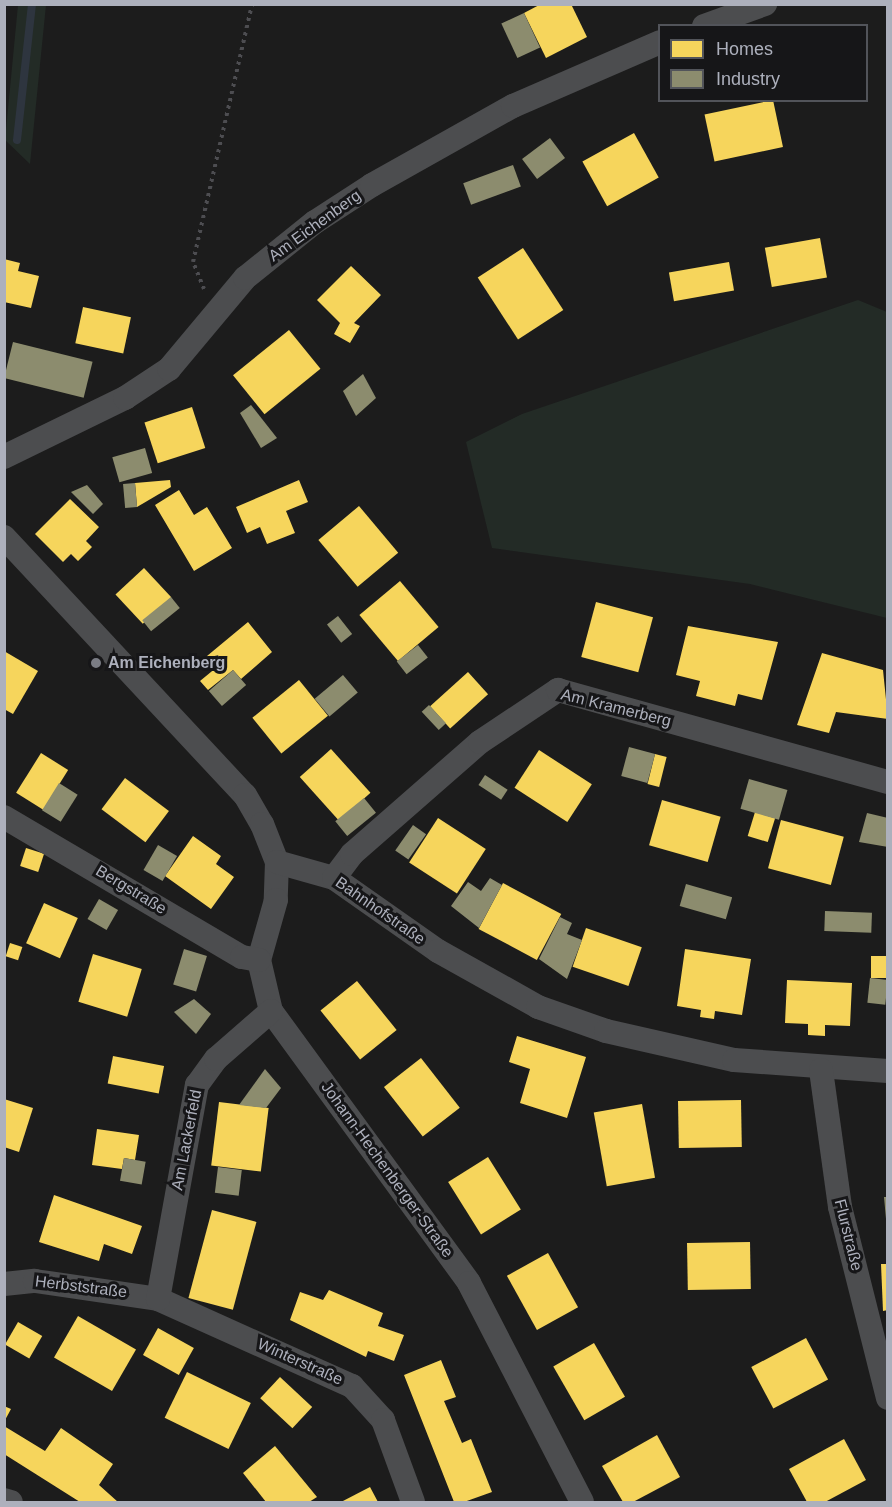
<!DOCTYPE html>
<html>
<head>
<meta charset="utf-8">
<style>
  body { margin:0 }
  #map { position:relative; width:892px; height:1507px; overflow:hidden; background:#1c1c1c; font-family:Arial,sans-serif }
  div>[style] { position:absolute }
  .green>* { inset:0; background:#232b26 }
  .homes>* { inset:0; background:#f6d55c; transform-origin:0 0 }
  .industry>* { inset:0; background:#8c8c6e; transform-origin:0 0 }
  .stream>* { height:8px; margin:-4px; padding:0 4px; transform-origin:4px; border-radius:4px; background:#2e353f }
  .path>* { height:4px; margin-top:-2px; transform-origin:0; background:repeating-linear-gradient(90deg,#4d4d51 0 3px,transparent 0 7.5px) }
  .minor>* { height:24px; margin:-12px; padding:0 12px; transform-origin:12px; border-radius:12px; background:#4c4d4f }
  .dots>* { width:16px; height:16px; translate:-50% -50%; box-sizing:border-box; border:3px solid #161618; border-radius:50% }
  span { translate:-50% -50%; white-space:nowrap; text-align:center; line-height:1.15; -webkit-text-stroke:6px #161618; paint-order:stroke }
  .street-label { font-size:16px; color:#adb0bc }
  .poi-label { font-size:16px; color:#adb0bc; font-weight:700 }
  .left { translate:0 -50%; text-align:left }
  .frame { position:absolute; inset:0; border:6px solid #adb0bc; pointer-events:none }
  .legend { position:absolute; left:658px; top:24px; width:210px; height:78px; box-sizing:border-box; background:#161618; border:2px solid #52545a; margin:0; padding:8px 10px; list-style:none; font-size:18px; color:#adb0bc }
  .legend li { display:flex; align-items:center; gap:12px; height:30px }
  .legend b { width:30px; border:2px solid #52545a }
</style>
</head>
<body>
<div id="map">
  <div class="green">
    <i style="clip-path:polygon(18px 5px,46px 5px,30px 164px,5px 140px)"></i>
    <i style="clip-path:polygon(858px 300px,887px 312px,887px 618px,750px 584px,492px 548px,466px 442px,522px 414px)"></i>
  </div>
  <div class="homes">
    <i style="clip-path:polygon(541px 4px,571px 4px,587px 37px,546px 58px,524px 13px)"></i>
    <i style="left:773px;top:100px;width:48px;height:70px;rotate:78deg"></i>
    <i style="left:634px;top:133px;width:51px;height:59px;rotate:61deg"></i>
    <i style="left:820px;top:238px;width:40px;height:56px;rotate:80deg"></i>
    <i style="left:523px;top:248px;width:74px;height:54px;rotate:57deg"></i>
    <i style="clip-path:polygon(4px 259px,20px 263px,18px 271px,39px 276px,31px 308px,4px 302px)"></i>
    <i style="left:729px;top:262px;width:29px;height:61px;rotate:80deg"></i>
    <i style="clip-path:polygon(351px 266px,381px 295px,354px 323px,360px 326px,350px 343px,334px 334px,340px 323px,317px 300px)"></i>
    <i style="left:83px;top:307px;width:49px;height:37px;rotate:12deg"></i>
    <i style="left:289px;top:330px;width:50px;height:72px;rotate:51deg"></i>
    <i style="left:192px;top:407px;width:43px;height:50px;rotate:72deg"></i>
    <i style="clip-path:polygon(170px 480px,171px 487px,137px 507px,135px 483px)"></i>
    <i style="clip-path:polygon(299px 480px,308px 502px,286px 511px,295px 533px,267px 544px,260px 527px,247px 533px,236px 507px)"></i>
    <i style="clip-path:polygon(179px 490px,194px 515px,207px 507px,232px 548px,194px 571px,155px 505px)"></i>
    <i style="clip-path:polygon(70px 499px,99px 527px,86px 541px,92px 547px,78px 561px,71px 554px,63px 562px,35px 534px)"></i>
    <i style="left:359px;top:506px;width:61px;height:53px;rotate:50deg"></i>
    <i style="left:144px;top:568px;width:40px;height:39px;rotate:47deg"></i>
    <i style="left:400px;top:581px;width:60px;height:53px;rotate:50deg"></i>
    <i style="left:596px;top:602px;width:59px;height:57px;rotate:15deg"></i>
    <i style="clip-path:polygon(248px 622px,272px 652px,241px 679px,233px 670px,208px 690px,200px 681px,217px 667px,207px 656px)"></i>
    <i style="clip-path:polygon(688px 626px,778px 642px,762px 700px,738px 694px,735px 706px,696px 696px,700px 681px,676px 675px)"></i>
    <i style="clip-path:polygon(4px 651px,38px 671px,13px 714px,4px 709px)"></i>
    <i style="clip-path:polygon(822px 653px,883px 670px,888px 719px,836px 712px,829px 733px,797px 725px)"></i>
    <i style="left:468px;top:672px;width:30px;height:51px;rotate:48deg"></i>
    <i style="left:299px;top:680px;width:46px;height:60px;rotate:51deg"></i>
    <i style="left:331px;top:749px;width:59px;height:42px;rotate:48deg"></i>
    <i style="left:539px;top:750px;width:63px;height:45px;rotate:33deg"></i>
    <i style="left:41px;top:753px;width:32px;height:47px;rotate:32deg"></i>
    <i style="left:655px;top:754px;width:12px;height:31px;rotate:14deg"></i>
    <i style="left:125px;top:778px;width:55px;height:39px;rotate:37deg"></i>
    <i style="left:662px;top:800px;width:61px;height:47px;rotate:16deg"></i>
    <i style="left:755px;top:812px;width:21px;height:25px;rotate:17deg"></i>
    <i style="left:438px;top:818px;width:57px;height:53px;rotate:33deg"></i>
    <i style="left:781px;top:820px;width:65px;height:50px;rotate:15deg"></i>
    <i style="clip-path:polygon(193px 836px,221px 856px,216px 864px,234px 877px,211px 909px,165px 876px)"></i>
    <i style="left:26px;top:848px;width:19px;height:19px;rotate:18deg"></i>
    <i style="left:503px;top:883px;width:66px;height:52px;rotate:28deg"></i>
    <i style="left:44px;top:903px;width:37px;height:44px;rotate:24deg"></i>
    <i style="left:586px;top:928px;width:59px;height:41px;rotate:19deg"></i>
    <i style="left:10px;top:943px;width:13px;height:14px;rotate:18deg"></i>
    <i style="clip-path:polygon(685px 949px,751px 959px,742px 1015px,715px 1011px,714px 1019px,700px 1017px,701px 1010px,677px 1006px)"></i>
    <i style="left:93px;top:954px;width:51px;height:50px;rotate:17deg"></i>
    <i style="left:871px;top:956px;width:17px;height:22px"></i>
    <i style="clip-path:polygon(787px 980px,852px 983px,850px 1026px,825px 1025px,825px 1036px,808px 1035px,808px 1024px,785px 1023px)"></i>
    <i style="left:357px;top:981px;width:63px;height:47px;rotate:51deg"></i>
    <i style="clip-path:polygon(517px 1036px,586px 1057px,567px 1118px,520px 1103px,530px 1069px,509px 1062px)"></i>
    <i style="left:113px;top:1056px;width:52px;height:28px;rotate:11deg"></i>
    <i style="left:421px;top:1058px;width:63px;height:47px;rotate:52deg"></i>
    <i style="clip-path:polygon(4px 1099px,33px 1108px,19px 1152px,4px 1147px)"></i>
    <i style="left:741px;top:1100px;width:47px;height:63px;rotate:89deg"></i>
    <i style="left:219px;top:1102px;width:50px;height:64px;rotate:7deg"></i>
    <i style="left:642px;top:1104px;width:75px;height:49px;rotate:80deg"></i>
    <i style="clip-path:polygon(97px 1129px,139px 1135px,135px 1160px,124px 1158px,122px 1169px,92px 1165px)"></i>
    <i style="left:488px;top:1157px;width:62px;height:47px;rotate:58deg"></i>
    <i style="clip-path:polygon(54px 1195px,142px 1226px,132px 1254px,104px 1244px,99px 1261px,39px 1242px)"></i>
    <i style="left:212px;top:1210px;width:46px;height:91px;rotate:15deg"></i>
    <i style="left:750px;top:1242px;width:47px;height:63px;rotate:89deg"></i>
    <i style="left:548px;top:1253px;width:62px;height:47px;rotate:61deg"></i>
    <i style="clip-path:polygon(881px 1264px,888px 1264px,888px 1310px,883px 1311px)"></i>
    <i style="clip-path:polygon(329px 1290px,383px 1313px,378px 1326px,404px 1335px,394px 1361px,368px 1351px,366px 1357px,290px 1320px,300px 1292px,323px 1300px)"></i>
    <i style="left:78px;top:1316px;width:67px;height:48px;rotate:30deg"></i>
    <i style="left:18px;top:1322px;width:28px;height:26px;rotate:30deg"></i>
    <i style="left:158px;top:1328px;width:41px;height:31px;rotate:29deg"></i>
    <i style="left:806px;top:1338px;width:47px;height:62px;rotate:62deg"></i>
    <i style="left:594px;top:1343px;width:62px;height:47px;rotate:60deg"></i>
    <i style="clip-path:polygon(441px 1360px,456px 1397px,444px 1401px,462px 1443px,471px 1439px,492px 1492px,464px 1502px,454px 1502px,404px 1375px)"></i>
    <i style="left:187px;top:1372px;width:71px;height:51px;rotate:26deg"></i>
    <i style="left:280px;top:1377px;width:44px;height:29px;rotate:43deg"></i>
    <i style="clip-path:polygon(4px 1406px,11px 1409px,4px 1422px)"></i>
    <i style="clip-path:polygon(4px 1426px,45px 1451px,61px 1428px,113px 1464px,99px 1485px,118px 1502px,80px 1502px,4px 1454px)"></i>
    <i style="clip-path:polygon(657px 1435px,680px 1477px,633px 1502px,623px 1502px,602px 1466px)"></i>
    <i style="clip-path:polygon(844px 1439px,866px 1480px,825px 1502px,807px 1502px,789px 1469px)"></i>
    <i style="clip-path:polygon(275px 1446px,317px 1497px,309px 1502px,266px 1502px,243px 1473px)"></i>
    <i style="clip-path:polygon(370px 1487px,378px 1502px,341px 1502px)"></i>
  </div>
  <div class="industry">
    <i style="left:524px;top:13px;width:38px;height:25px;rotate:65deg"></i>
    <i style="left:550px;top:138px;width:25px;height:35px;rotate:53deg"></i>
    <i style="left:513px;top:165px;width:23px;height:53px;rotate:70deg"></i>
    <i style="left:13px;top:342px;width:82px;height:37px;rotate:14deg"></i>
    <i style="clip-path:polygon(363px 374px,376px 398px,356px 416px,343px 391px)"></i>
    <i style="clip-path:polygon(251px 405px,277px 438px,261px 448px,240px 413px)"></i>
    <i style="left:145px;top:448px;width:26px;height:34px;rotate:74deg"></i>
    <i style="left:135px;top:483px;width:24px;height:12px;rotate:85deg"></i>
    <i style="clip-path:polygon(87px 485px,103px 504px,93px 514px,71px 492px)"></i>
    <i style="left:171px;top:597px;width:14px;height:37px;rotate:51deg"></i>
    <i style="left:338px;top:616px;width:23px;height:14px;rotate:52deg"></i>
    <i style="left:418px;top:645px;width:16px;height:27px;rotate:52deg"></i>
    <i style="left:233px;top:670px;width:20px;height:32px;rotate:49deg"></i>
    <i style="left:343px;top:675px;width:23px;height:37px;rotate:50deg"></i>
    <i style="left:429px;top:705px;width:25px;height:10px;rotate:47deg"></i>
    <i style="left:629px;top:747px;width:27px;height:30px;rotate:15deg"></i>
    <i style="left:485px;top:775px;width:27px;height:12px;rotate:33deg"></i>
    <i style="left:749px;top:779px;width:40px;height:31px;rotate:16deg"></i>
    <i style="left:59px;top:783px;width:22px;height:32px;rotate:32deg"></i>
    <i style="left:364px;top:798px;width:19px;height:37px;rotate:51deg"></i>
    <i style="clip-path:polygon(867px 813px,888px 818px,888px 847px,859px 842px)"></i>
    <i style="left:413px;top:825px;width:16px;height:31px;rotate:35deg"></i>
    <i style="left:158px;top:845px;width:22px;height:29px;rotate:30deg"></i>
    <i style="clip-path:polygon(490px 878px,502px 885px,479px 928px,451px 906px,468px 882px,481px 891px)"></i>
    <i style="left:686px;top:884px;width:48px;height:23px;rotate:16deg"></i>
    <i style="left:99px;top:899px;width:22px;height:23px;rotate:30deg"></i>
    <i style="left:825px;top:911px;width:47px;height:20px;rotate:2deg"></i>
    <i style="clip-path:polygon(560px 917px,572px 923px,567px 934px,582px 940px,567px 979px,539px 959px)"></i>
    <i style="left:184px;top:949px;width:24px;height:37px;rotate:17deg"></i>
    <i style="left:870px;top:978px;width:18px;height:25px;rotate:6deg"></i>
    <i style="clip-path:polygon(194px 999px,211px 1014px,196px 1034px,174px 1012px)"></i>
    <i style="clip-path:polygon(265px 1069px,281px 1088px,266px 1108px,239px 1105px)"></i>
    <i style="left:124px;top:1158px;width:22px;height:23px;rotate:10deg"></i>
    <i style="left:218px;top:1167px;width:24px;height:26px;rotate:7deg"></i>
    <i style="clip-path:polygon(884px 1197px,888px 1197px,888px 1219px,886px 1219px)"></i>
  </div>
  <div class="stream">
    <i style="left:17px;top:140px;width:137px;rotate:-83.7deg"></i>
  </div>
  <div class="path">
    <i style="left:204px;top:289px;width:29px;rotate:-112deg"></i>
    <i style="left:193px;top:262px;width:265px;rotate:-77.1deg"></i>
  </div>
  <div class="minor">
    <i style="left:704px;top:26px;width:65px;rotate:-19.8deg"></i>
    <i style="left:4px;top:457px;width:135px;rotate:-26deg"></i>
    <i style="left:125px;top:398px;width:53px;rotate:-33.4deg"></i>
    <i style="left:169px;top:369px;width:119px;rotate:-50.1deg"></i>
    <i style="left:245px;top:278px;width:90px;rotate:-38.7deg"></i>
    <i style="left:315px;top:222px;width:68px;rotate:-33deg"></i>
    <i style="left:372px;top:185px;width:162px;rotate:-29.3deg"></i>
    <i style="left:513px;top:106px;width:160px;rotate:-23.5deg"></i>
    <i style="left:4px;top:537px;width:353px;rotate:47deg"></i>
    <i style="left:245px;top:795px;width:34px;rotate:60deg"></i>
    <i style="left:262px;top:824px;width:41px;rotate:68.5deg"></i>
    <i style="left:277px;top:862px;width:38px;rotate:92deg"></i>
    <i style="left:276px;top:900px;width:62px;rotate:105.8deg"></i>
    <i style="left:259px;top:960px;width:52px;rotate:76.8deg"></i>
    <i style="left:271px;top:1011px;width:336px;rotate:53.9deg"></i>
    <i style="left:469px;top:1283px;width:246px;rotate:62.7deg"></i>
    <i style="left:4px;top:817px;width:276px;rotate:30.5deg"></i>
    <i style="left:242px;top:957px;width:17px;rotate:10deg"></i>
    <i style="left:277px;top:862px;width:59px;rotate:15.7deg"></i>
    <i style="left:334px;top:878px;width:127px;rotate:35.1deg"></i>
    <i style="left:438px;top:951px;width:115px;rotate:29.2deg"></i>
    <i style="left:538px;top:1007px;width:72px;rotate:19.4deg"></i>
    <i style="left:606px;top:1031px;width:131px;rotate:12.8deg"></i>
    <i style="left:734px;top:1060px;width:154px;rotate:4.1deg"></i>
    <i style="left:334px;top:878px;width:30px;rotate:-53deg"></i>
    <i style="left:352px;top:854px;width:170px;rotate:-41.2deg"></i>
    <i style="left:480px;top:742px;width:94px;rotate:-33.7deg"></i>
    <i style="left:558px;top:690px;width:343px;rotate:15.6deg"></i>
    <i style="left:821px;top:1070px;width:138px;rotate:82.1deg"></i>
    <i style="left:840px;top:1207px;width:197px;rotate:75.9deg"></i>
    <i style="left:4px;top:1284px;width:31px;rotate:-6deg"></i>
    <i style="left:35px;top:1281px;width:124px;rotate:8.3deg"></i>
    <i style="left:158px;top:1299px;width:213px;rotate:24.2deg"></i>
    <i style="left:352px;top:1386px;width:46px;rotate:47.6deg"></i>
    <i style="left:383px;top:1420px;width:87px;rotate:69.9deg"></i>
    <i style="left:158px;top:1299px;width:218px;rotate:-79.7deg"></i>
    <i style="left:197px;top:1085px;width:32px;rotate:-54deg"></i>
    <i style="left:216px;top:1059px;width:73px;rotate:-41.1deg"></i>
    <i style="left:4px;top:1500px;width:7px;rotate:16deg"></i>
  </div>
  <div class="dots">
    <i style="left:96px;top:663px;background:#7a7c84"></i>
  </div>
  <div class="street-label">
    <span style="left:315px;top:226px;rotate:-36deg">Am Eichenberg</span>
    <span style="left:616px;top:708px;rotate:14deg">Am Kramerberg</span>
    <span style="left:131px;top:890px;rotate:31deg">Bergstraße</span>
    <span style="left:380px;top:911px;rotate:35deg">Bahnhofstraße</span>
    <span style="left:187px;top:1140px;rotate:-79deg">Am Lackerfeld</span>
    <span style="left:387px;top:1170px;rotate:54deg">Johann-Hechenberger-Straße</span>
    <span style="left:848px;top:1235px;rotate:76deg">Flurstraße</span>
    <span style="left:81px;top:1287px;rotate:7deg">Herbststraße</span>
    <span style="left:300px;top:1362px;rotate:24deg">Winterstraße</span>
  </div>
  <div class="poi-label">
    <span class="left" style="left:108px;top:663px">Am Eichenberg</span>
  </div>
  <div class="frame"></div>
  <ul class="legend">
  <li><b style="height:16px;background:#f6d55c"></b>Homes</li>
  <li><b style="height:16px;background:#8c8c6e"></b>Industry</li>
  </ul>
</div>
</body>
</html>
